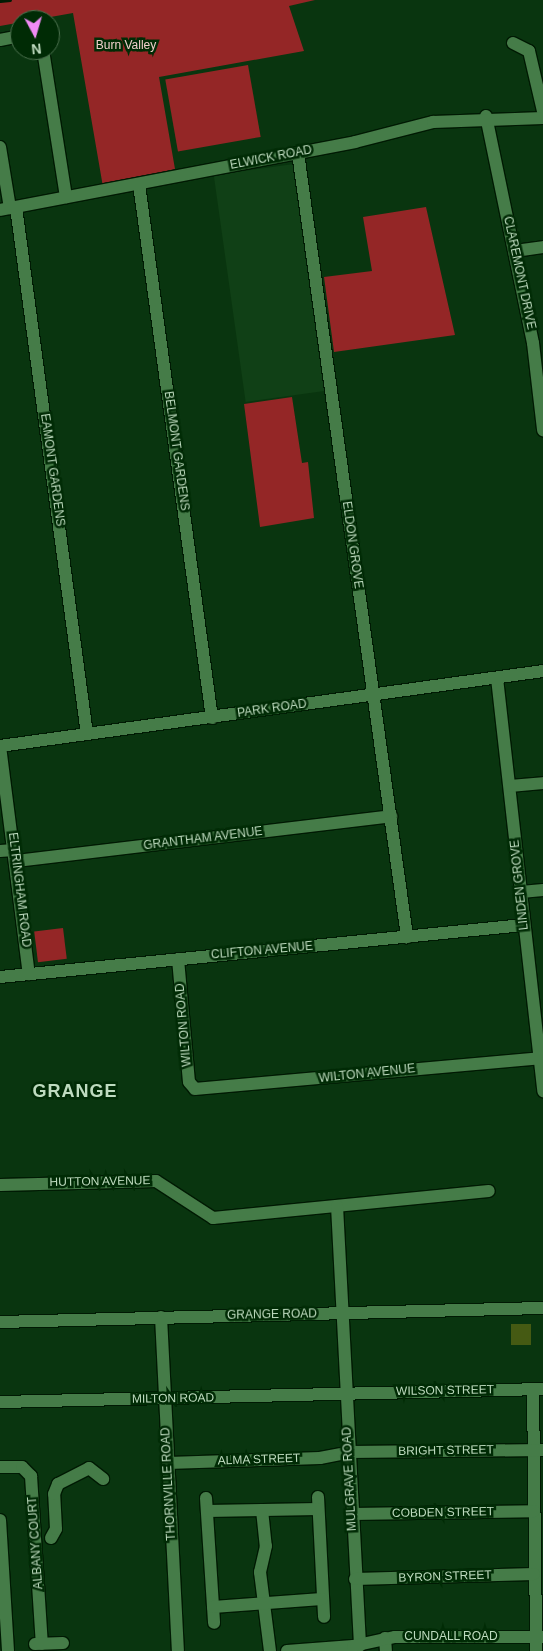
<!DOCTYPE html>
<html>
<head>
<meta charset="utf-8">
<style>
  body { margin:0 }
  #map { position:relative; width:543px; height:1651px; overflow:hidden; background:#09350f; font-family:Helvetica,sans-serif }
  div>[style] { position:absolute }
  .built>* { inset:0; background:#104016; transform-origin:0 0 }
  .green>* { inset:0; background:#942626; transform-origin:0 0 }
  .stream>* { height:3px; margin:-1.5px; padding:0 1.5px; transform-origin:1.5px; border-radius:1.5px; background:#011c04 }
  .building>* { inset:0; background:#455a13; transform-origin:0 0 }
  .roads { filter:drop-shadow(1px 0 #001a03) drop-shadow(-1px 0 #001a03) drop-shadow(0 1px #001a03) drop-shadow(0 -1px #001a03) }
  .street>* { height:12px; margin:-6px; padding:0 6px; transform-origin:6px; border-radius:6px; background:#457c48 }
  .secondary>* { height:12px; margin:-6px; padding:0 6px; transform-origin:6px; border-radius:6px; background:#457c48 }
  span { translate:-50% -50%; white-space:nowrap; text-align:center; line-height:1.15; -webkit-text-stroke:5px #002b05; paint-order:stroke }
  .park-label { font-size:12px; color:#efcfcb }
  .street-label { font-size:12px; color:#bedbbf }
  .district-label { font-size:18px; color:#bedbbf; font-weight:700; letter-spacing:1px }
  .north { position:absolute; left:10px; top:10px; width:50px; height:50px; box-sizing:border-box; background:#002b05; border:1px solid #4c714f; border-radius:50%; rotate:174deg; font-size:14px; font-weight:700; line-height:20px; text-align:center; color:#bedbbf }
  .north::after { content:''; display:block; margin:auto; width:18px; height:22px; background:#f08bf5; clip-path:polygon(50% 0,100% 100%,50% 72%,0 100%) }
</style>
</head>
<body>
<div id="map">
  <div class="built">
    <i style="left:294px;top:164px;width:229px;height:81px;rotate:82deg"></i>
  </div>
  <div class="green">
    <i style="clip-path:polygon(0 0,315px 0,289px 6px,304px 51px,159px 77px,175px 169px,103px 187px,73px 13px,0 26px)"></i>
    <i style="left:248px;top:65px;width:73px;height:84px;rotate:80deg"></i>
    <i style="clip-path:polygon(426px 207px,455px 335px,334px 352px,324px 277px,372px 271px,363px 217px)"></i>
    <i style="clip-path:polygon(292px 397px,302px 463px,308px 462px,314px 518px,260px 527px,244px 404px)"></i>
    <i style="left:63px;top:928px;width:31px;height:29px;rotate:83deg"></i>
  </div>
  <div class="stream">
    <i style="left:0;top:1px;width:10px;rotate:-6deg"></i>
  </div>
  <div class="building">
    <i style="left:511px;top:1324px;width:20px;height:21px"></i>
  </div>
  <div class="roads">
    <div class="street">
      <i style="left:0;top:40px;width:20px;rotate:-11deg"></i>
      <i style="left:513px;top:43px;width:18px;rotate:27deg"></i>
      <i style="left:529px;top:51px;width:62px;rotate:76.9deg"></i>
      <i style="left:43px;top:50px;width:149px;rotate:81.1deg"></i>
      <i style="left:486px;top:116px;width:232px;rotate:78.3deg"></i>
      <i style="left:533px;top:343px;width:88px;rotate:83.4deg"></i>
      <i style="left:0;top:147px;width:62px;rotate:80.7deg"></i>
      <i style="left:298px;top:153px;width:792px;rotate:82.08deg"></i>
      <i style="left:139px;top:184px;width:539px;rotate:82.22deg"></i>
      <i style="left:16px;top:207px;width:532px;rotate:82.33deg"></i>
      <i style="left:0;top:210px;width:361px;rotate:-10.8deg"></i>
      <i style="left:355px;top:142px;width:81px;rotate:-14.4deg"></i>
      <i style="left:433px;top:122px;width:110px;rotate:-2.1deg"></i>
      <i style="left:515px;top:251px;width:28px;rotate:-8deg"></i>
      <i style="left:497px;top:678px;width:416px;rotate:83.6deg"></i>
      <i style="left:0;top:746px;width:230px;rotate:82.8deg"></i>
      <i style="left:510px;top:786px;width:33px;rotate:-5deg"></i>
      <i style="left:0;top:851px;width:14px;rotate:-4deg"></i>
      <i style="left:16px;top:861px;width:378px;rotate:-6.8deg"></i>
      <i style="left:521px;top:892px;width:22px;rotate:-5deg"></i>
      <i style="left:178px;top:959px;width:123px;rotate:84.9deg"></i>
      <i style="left:189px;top:1082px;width:9px;rotate:49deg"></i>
      <i style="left:195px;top:1089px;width:346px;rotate:-5.1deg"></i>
      <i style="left:0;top:977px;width:527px;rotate:-5.67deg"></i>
      <i style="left:0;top:1185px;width:156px;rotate:-1.5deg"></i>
      <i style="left:156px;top:1181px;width:68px;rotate:33deg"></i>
      <i style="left:213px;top:1218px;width:277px;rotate:-5.6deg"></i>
      <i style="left:337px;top:1206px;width:440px;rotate:87deg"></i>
      <i style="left:161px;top:1317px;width:334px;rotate:87.1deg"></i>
      <i style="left:533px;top:1389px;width:262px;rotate:89.3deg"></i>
      <i style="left:0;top:1402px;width:543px;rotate:-1.37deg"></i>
      <i style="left:168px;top:1463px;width:152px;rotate:-1.9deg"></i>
      <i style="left:320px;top:1458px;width:31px;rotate:-11deg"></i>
      <i style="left:350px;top:1452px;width:193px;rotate:-0.6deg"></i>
      <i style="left:0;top:1467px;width:22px"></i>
      <i style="left:22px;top:1467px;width:13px;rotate:45deg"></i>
      <i style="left:31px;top:1476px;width:168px;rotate:86.3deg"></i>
      <i style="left:318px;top:1497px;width:120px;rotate:87.1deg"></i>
      <i style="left:206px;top:1498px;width:125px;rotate:86.3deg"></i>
      <i style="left:262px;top:1510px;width:36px;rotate:84deg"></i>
      <i style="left:266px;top:1546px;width:27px;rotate:103deg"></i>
      <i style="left:260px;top:1572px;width:80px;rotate:82.8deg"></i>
      <i style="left:207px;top:1511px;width:111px;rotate:-1deg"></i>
      <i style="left:352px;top:1514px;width:182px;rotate:-0.9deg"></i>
      <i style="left:0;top:1520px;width:131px;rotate:86.5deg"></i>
      <i style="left:51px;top:1538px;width:10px;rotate:-61deg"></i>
      <i style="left:56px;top:1529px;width:35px;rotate:-93deg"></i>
      <i style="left:54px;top:1494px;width:11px;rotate:-68deg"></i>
      <i style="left:58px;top:1484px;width:35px;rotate:-27deg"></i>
      <i style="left:89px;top:1468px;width:18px;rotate:38deg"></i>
      <i style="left:355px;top:1579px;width:179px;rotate:-1.6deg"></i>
      <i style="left:213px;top:1607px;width:109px;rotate:-4.2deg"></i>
      <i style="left:385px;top:1638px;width:13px;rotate:86deg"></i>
      <i style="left:35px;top:1644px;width:28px;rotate:-2deg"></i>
      <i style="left:287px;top:1651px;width:66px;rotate:-4.3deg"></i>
      <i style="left:353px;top:1646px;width:43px;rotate:-12.1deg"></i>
      <i style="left:395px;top:1637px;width:148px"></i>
    </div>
    <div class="secondary">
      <i style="left:0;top:746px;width:548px;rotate:-7.86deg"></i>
      <i style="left:0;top:1322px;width:543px;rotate:-1.48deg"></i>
    </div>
  </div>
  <div class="park-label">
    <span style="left:126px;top:46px">Burn Valley</span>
  </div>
  <div class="street-label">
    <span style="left:271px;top:158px;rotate:-11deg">ELWICK ROAD</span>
    <span style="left:519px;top:273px;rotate:78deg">CLAREMONT DRIVE</span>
    <span style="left:176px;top:451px;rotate:82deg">BELMONT GARDENS</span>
    <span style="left:52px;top:470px;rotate:82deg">EAMONT GARDENS</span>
    <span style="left:352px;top:545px;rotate:82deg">ELDON GROVE</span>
    <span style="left:272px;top:709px;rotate:-8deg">PARK ROAD</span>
    <span style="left:203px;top:839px;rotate:-7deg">GRANTHAM AVENUE</span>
    <span style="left:520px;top:885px;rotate:-96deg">LINDEN GROVE</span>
    <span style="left:19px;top:890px;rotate:83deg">ELTRINGHAM ROAD</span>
    <span style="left:262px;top:951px;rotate:-5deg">CLIFTON AVENUE</span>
    <span style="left:184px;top:1025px;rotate:-95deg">WILTON ROAD</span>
    <span style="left:367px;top:1074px;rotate:-6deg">WILTON AVENUE</span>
    <span style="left:100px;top:1182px;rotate:-1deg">HUTTON AVENUE</span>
    <span style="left:272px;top:1315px;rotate:-1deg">GRANGE ROAD</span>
    <span style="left:445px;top:1391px;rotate:-1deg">WILSON STREET</span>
    <span style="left:173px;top:1399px;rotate:-1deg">MILTON ROAD</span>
    <span style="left:446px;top:1451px;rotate:-1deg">BRIGHT STREET</span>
    <span style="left:259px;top:1460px;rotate:-2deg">ALMA STREET</span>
    <span style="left:350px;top:1479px;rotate:-93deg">MULGRAVE ROAD</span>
    <span style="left:169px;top:1484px;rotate:-93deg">THORNVILLE ROAD</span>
    <span style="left:443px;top:1513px;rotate:-1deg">COBDEN STREET</span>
    <span style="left:36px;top:1543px;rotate:-94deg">ALBANY COURT</span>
    <span style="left:445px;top:1577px;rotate:-2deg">BYRON STREET</span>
    <span style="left:451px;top:1637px">CUNDALL ROAD</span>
  </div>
  <div class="district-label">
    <span style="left:75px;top:1091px">GRANGE</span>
  </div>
  <div class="north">N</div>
</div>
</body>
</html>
